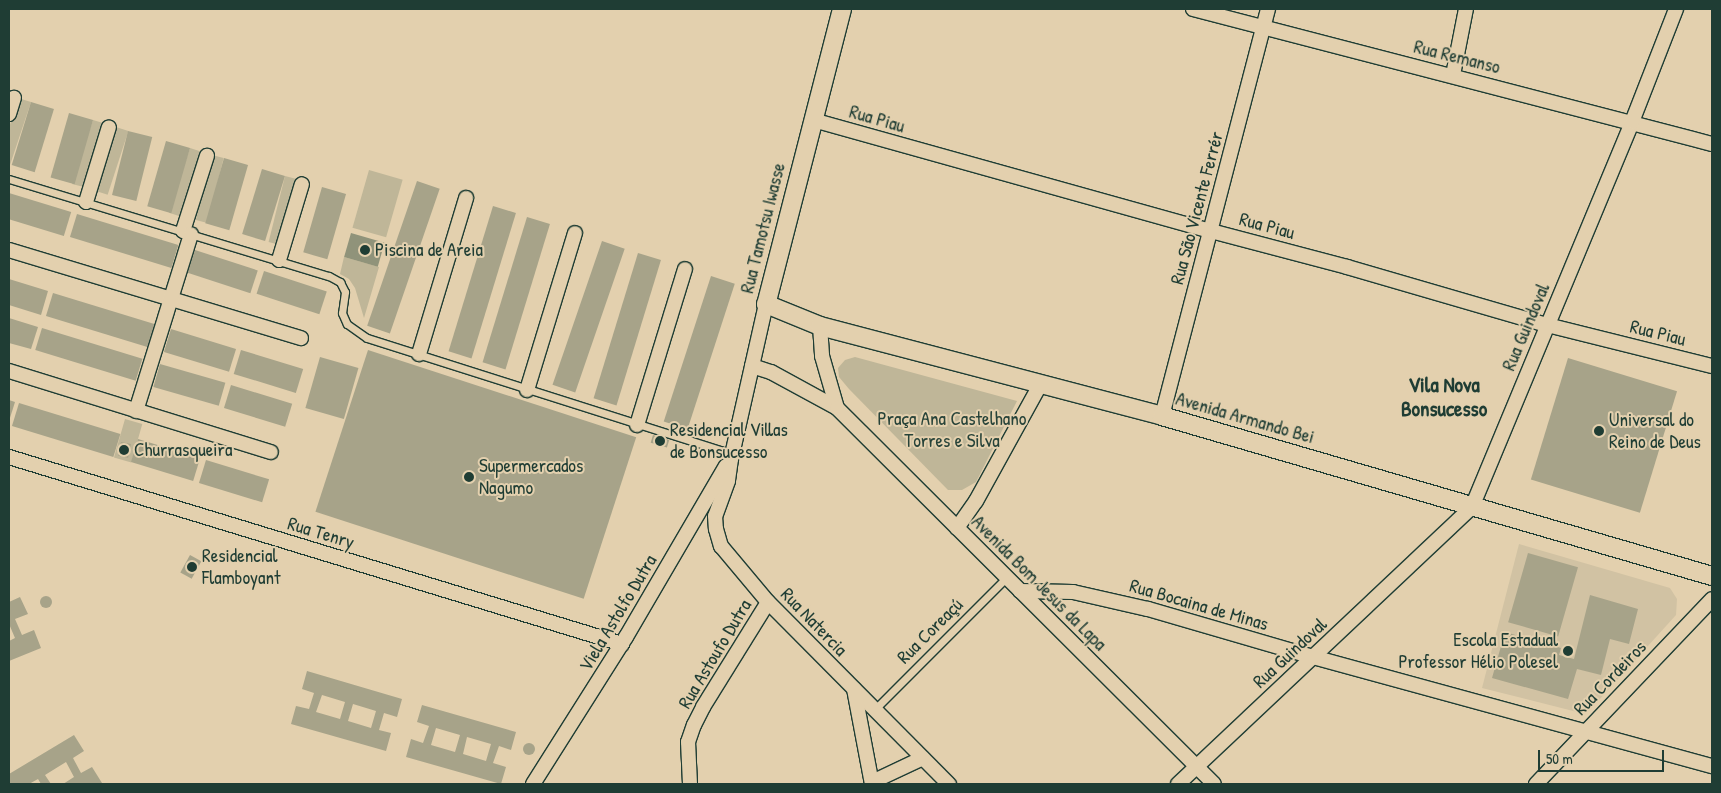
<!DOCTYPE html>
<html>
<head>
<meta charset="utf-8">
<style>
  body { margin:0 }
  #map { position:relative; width:1721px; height:793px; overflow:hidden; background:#e3d0ae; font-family:"Patrick Hand",sans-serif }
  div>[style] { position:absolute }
  .built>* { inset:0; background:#d1c2a3 }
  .green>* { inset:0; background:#bfb698; transform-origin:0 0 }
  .water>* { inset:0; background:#90937a; transform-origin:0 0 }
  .building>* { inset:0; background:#a7a389; transform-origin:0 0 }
  .round { border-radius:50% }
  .roads { filter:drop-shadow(1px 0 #1f3d34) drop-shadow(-1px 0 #1f3d34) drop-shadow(0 1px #1f3d34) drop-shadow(0 -1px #1f3d34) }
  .service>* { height:7px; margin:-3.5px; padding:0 3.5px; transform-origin:3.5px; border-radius:3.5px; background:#e3d0ae }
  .minor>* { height:14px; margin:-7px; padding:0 7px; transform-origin:7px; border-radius:7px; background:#e3d0ae }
  .tertiary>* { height:18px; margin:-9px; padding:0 9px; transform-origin:9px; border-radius:9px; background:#e3d0ae }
  .dots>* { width:14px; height:14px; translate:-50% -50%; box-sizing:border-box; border:2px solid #e3d0ae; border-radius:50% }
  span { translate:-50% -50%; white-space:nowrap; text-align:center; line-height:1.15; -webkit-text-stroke:4px #e3d0ae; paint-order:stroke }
  .street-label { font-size:19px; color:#1f3d34 }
  .poi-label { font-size:19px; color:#1f3d34 }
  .left { translate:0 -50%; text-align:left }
  .right { translate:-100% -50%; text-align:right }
  .park-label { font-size:19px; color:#274339 }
  .quarter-label { font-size:21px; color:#1f3d34; font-weight:700 }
  .frame { position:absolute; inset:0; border:10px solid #1f3d34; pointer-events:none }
  .scale { position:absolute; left:1538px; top:750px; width:126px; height:22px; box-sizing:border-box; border:2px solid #1f3d34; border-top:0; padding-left:6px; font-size:15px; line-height:18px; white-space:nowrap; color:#1f3d34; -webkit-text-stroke:4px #e3d0ae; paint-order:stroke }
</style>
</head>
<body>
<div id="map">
  <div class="built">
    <i style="clip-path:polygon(1519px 544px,1670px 588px,1677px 599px,1676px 615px,1589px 711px,1581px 713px,1482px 688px)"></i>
  </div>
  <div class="green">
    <i style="clip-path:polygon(18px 98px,31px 102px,10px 165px,9px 128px)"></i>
    <i style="clip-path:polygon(93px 120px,103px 123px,84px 187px,72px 184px)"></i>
    <i style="left:116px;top:127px;width:13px;height:67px;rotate:18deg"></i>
    <i style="left:190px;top:148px;width:13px;height:68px;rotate:18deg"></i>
    <i style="left:212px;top:155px;width:12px;height:67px;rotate:14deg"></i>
    <i style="left:369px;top:170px;width:35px;height:60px;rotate:16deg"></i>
    <i style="left:285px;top:176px;width:12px;height:68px;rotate:14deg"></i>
    <i style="clip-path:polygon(344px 257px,379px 267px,364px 318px,355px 288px,349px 279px,340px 274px)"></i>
    <i style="clip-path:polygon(855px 357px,1017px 401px,976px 482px,962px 490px,948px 490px,849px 389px,839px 377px,838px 368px,845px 360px)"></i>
    <i style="left:125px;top:419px;width:18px;height:40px;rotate:16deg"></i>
  </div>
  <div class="water">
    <i style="left:351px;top:233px;width:35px;height:25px;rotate:16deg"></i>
  </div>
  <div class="building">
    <i style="left:31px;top:102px;width:24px;height:66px;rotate:17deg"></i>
    <i style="left:69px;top:113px;width:25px;height:67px;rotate:16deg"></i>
    <i style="left:128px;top:131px;width:25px;height:66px;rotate:14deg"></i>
    <i style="left:166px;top:141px;width:25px;height:68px;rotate:16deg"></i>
    <i style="left:224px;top:158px;width:25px;height:68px;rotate:16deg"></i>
    <i style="left:262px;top:169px;width:24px;height:68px;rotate:17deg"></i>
    <i style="left:417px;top:181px;width:24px;height:153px;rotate:19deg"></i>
    <i style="left:322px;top:187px;width:25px;height:68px;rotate:16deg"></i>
    <i style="left:9px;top:193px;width:65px;height:25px;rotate:17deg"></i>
    <i style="left:493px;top:206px;width:24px;height:152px;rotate:17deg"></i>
    <i style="left:77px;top:214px;width:106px;height:24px;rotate:17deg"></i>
    <i style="left:527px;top:217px;width:24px;height:152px;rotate:17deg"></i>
    <i style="left:602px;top:241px;width:24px;height:152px;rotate:19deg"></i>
    <i style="left:195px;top:250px;width:66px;height:24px;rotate:18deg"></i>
    <i style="left:638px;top:253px;width:24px;height:152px;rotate:17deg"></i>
    <i style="left:264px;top:271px;width:66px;height:24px;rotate:18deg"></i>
    <i style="left:711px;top:276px;width:25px;height:153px;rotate:18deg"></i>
    <i style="clip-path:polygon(9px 279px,48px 291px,41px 315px,9px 305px)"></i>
    <i style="left:53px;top:293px;width:106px;height:24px;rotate:17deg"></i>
    <i style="clip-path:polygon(9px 318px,38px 327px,31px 349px,9px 343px)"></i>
    <i style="left:42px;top:328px;width:105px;height:23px;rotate:17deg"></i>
    <i style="left:171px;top:329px;width:68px;height:24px;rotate:17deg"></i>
    <i style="left:241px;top:350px;width:65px;height:25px;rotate:17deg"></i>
    <i style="left:368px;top:350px;width:282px;height:170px;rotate:18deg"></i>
    <i style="left:320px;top:357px;width:40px;height:53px;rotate:16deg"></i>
    <i style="left:1568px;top:358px;width:114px;height:127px;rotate:17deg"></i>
    <i style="left:160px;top:364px;width:68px;height:24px;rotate:16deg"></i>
    <i style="left:231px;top:385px;width:64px;height:24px;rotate:17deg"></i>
    <i style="clip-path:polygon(9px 400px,15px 402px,9px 421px)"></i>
    <i style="left:19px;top:403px;width:106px;height:24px;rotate:17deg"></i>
    <i style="left:653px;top:435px;width:17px;height:8px;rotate:17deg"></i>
    <i style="left:138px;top:439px;width:65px;height:24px;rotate:17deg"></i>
    <i style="left:121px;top:442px;width:10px;height:14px;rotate:11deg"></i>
    <i style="left:206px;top:460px;width:66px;height:24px;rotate:17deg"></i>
    <i style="left:1528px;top:553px;width:52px;height:72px;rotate:16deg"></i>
    <i style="left:190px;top:555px;width:13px;height:20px;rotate:29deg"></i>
    <i style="clip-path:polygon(1590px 595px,1638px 609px,1629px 644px,1610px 639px,1601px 675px,1577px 669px,1568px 699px,1492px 678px,1505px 632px,1561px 648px,1559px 655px,1574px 659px)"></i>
    <i class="round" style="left:40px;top:596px;width:12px;height:12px"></i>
    <i style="clip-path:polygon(20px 597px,28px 614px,15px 619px,22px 635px,34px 630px,41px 648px,9px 661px,9px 641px,15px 638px,9px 624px,9px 602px)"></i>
    <i style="clip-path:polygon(evenodd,307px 671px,402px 699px,397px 717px,384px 713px,379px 730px,391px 733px,386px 751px,291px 724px,296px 706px,309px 709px,314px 693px,302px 689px,307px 671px,322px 695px,345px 702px,340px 719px,316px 712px,322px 695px,307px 671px,353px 704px,376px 711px,371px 728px,348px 721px,353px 704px)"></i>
    <i style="clip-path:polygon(evenodd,422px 705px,516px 732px,511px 750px,499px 746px,493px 763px,506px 767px,501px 784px,406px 757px,411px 739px,423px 743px,429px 726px,417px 722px,422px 705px,436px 728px,460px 735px,455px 752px,431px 745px,436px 728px,422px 705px,467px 737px,491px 744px,486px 761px,463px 754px,467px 737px)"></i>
    <i style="clip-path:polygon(74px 735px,84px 751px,73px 758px,81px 773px,92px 767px,102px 783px,63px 784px,74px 777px,66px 762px,45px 775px,51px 784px,41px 784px,38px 779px,29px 784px,9px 784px,9px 774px)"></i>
    <i class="round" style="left:523px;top:743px;width:12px;height:12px"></i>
  </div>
  <div class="roads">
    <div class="service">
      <i style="left:9px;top:179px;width:334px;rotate:16.9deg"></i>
      <i style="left:329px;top:276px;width:13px;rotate:29deg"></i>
      <i style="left:340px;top:282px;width:11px;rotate:63deg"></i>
      <i style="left:345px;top:292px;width:21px;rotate:98deg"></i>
      <i style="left:342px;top:313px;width:12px;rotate:66deg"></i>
      <i style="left:347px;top:324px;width:24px;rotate:35deg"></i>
      <i style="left:367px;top:338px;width:383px;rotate:17.6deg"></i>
      <i style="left:875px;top:709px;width:187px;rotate:-45deg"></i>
    </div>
    <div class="minor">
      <i style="left:1193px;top:9px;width:536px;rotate:14.58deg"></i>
      <i style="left:1453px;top:75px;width:67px;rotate:-78.9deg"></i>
      <i style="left:9px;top:114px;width:17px;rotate:-73deg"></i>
      <i style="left:813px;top:120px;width:413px;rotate:15.6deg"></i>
      <i style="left:1211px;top:231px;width:141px;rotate:14.8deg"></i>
      <i style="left:1347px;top:267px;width:208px;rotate:16.2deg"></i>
      <i style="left:1547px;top:325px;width:170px;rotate:14deg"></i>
      <i style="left:86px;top:202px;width:78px;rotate:-73deg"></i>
      <i style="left:183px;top:231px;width:79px;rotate:-72.3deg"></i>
      <i style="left:9px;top:250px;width:305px;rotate:16.8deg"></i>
      <i style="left:279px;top:260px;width:79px;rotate:-73.2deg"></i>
      <i style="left:766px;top:304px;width:159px;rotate:102.7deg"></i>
      <i style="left:731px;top:459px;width:22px;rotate:98deg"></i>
      <i style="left:728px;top:481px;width:37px;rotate:110deg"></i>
      <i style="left:715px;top:516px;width:13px;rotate:86deg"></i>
      <i style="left:716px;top:529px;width:18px;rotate:74deg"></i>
      <i style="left:721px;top:546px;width:73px;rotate:50deg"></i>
      <i style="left:768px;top:602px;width:257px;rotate:45.2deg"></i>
      <i style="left:820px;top:326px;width:30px;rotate:86deg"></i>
      <i style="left:822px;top:356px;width:54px;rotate:73.9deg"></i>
      <i style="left:419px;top:354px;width:163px;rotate:-73.2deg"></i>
      <i style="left:752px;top:366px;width:20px;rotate:18deg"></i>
      <i style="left:771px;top:372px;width:75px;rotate:28.6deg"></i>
      <i style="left:837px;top:408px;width:532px;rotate:44.92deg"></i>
      <i style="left:9px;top:371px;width:274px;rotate:17.2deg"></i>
      <i style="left:527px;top:390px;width:164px;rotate:-73deg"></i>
      <i style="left:136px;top:411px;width:185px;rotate:-72.7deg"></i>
      <i style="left:1162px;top:416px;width:421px;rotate:-75.4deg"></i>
      <i style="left:637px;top:425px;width:163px;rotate:-72.9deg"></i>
      <i style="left:9px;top:457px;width:641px;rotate:16.96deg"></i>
      <i style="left:957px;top:528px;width:33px;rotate:-55deg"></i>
      <i style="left:976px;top:501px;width:132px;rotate:-61.1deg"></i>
      <i style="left:1020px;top:591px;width:53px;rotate:1.1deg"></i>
      <i style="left:1073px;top:592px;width:77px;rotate:12.8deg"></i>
      <i style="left:1148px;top:609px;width:172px;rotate:16.2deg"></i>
      <i style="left:1313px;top:657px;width:414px;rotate:15.3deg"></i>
      <i style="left:854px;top:689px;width:97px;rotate:79.3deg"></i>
      <i style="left:872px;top:782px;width:56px;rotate:-25.2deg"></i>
      <i style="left:533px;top:784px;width:174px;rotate:-57.7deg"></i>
      <i style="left:626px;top:637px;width:198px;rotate:-59.7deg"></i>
      <i style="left:690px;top:784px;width:42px;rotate:-92.7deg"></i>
      <i style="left:688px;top:742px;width:18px;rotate:-71deg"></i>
      <i style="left:694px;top:725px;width:20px;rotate:-63deg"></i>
      <i style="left:703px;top:707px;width:123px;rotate:-58.2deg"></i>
      <i style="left:1178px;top:784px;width:404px;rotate:-43.3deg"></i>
      <i style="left:1472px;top:507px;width:417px;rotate:-67.4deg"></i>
      <i style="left:1632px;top:122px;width:121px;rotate:-68.7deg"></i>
      <i style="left:1536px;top:784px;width:255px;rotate:-46.4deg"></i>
    </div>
    <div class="tertiary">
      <i style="left:842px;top:9px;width:305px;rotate:104.4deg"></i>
      <i style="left:766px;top:304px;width:58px;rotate:22.2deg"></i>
      <i style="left:820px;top:326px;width:354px;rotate:14.7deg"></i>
      <i style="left:1162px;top:416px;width:573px;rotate:16.22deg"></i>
    </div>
  </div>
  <div class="dots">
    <i style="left:365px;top:250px;background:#1f3d34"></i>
    <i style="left:1599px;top:431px;background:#1f3d34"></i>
    <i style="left:660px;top:441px;background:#1f3d34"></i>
    <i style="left:124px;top:450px;background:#1f3d34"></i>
    <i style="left:469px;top:477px;background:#1f3d34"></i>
    <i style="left:192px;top:567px;background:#1f3d34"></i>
    <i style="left:1568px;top:651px;background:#1f3d34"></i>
  </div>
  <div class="street-label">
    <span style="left:1457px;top:57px;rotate:14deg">Rua Remanso</span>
    <span style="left:877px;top:119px;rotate:16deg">Rua Piau</span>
    <span style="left:1197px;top:208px;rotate:-75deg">Rua São Vicente Ferrér</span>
    <span style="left:1267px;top:226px;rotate:15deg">Rua Piau</span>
    <span style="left:763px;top:228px;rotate:-76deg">Rua Tamotsu Iwasse</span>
    <span style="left:1526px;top:327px;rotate:-67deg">Rua Guindoval</span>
    <span style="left:1658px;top:333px;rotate:14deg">Rua Piau</span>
    <span style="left:1245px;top:418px;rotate:16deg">Avenida Armando Bei</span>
    <span style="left:321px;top:533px;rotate:17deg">Rua Tenry</span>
    <span style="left:1039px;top:583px;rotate:45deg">Avenida Bom Jesus da Lapa</span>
    <span style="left:1199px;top:605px;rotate:16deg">Rua Bocaina de Minas</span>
    <span style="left:618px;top:613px;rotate:-59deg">Viela Astolfo Dutra</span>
    <span style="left:814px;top:622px;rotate:46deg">Rua Natercia</span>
    <span style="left:930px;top:631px;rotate:-45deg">Rua Coreaçú</span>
    <span style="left:1290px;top:653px;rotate:-43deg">Rua Guindoval</span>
    <span style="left:715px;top:654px;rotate:-59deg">Rua Astoufo Dutra</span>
    <span style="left:1610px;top:678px;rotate:-46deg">Rua Cordeiros</span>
  </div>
  <div class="poi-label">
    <span class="left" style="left:375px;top:250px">Piscina de Areia</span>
    <span class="left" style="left:1609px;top:431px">Universal do<br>Reino de Deus</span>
    <span class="left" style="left:670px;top:441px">Residencial Villas<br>de Bonsucesso</span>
    <span class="left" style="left:134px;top:450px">Churrasqueira</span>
    <span class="left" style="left:479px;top:477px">Supermercados<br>Nagumo</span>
    <span class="left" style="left:202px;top:567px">Residencial<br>Flamboyant</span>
    <span class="right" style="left:1558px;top:651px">Escola Estadual<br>Professor Hélio Polesel</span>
  </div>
  <div class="park-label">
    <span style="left:952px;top:430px">Praça Ana Castelhano<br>Torres e Silva</span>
  </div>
  <div class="quarter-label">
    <span style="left:1444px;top:397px">Vila Nova<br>Bonsucesso</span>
  </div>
  <div class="frame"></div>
  <div class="scale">50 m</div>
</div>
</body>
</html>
